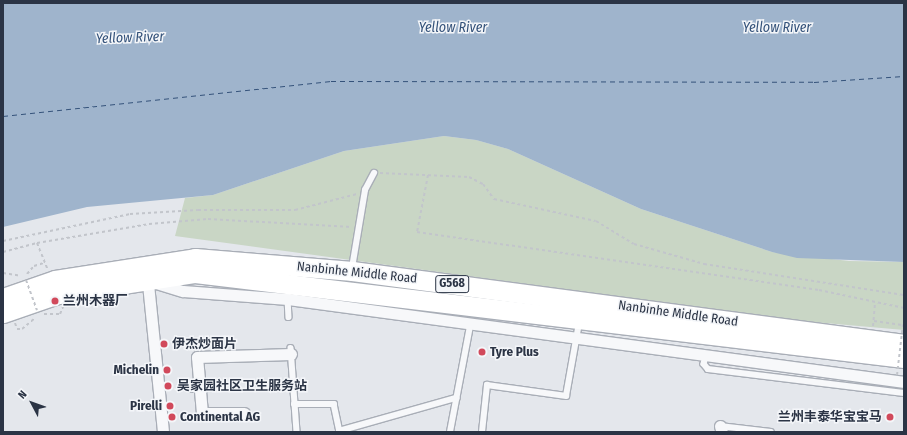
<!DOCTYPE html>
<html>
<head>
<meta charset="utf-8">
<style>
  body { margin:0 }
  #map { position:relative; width:907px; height:435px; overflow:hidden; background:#e4e7ec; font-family:"Fira Sans Condensed","Noto Sans SC",sans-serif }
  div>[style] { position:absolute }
  .green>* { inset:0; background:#c9d6c5 }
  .water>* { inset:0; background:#9fb4cc }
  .ferry>* { height:1px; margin-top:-0.5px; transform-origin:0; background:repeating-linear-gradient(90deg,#34527a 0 5px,transparent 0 9px) }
  .path>* { height:2px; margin-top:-1px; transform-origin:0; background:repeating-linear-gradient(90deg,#c2c5cb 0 3px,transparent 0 6px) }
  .roads { filter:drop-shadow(1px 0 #a9aeb7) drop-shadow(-1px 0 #a9aeb7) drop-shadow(0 1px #a9aeb7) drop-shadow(0 -1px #a9aeb7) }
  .service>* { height:5.5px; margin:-2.75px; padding:0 2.75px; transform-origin:2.75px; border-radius:2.75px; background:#f7f8fa }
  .minor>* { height:11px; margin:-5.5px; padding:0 5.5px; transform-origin:5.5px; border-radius:5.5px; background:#f7f8fa }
  .trunk>* { height:19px; margin:-9.5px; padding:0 9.5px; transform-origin:9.5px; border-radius:9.5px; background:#fff }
  .path-bridge>* { height:2px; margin-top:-1px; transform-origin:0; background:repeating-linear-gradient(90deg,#c2c5cb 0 3px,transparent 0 6px) }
  .dots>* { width:11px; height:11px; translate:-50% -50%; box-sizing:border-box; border:2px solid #f4f6f9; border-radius:50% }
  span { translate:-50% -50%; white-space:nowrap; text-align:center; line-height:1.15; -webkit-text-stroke:3px #f4f6f9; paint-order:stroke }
  .shield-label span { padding:1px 3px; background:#f4f6f9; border:1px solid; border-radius:3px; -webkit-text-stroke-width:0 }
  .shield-label { font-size:12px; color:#2b3445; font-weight:700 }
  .street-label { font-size:13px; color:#2b3445 }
  .poi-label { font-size:13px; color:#2b3445; font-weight:700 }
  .left { translate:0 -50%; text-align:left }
  .right { translate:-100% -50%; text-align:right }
  .water-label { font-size:14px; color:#34527a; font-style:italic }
  .frame { position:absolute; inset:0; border:4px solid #2b3445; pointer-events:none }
  .north { position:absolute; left:12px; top:383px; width:40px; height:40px; -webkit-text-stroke:3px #f4f6f9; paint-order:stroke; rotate:311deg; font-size:11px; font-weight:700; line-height:16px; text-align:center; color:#2b3445 }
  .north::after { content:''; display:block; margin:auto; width:14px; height:18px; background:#2b3445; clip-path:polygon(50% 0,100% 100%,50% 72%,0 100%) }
</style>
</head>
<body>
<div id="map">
  <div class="green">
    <i style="clip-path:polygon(444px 136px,476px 140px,508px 149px,641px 209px,772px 252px,849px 261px,904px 262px,904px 330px,791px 320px,175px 236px,185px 198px,213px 195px,344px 151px)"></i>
  </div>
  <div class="water">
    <i style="clip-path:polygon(3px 3px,904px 3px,904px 262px,797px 258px,772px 252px,641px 209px,508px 149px,476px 140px,444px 136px,344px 151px,213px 195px,87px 207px,3px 227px)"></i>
  </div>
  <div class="ferry">
    <i style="left:3px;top:116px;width:330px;rotate:-6.1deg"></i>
    <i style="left:331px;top:81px;width:483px;rotate:0.1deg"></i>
    <i style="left:814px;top:82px;width:90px;rotate:-3.8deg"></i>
  </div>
  <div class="path">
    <i style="left:380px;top:173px;width:89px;rotate:2.6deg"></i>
    <i style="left:469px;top:177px;width:16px;rotate:27deg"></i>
    <i style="left:483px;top:184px;width:19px;rotate:54deg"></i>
    <i style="left:494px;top:199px;width:104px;rotate:12.2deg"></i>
    <i style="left:596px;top:221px;width:44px;rotate:31.2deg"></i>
    <i style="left:634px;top:244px;width:73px;rotate:15.9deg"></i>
    <i style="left:704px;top:264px;width:202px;rotate:8.8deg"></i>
    <i style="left:428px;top:175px;width:58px;rotate:100.9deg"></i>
    <i style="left:417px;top:232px;width:406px;rotate:8.2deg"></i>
    <i style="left:819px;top:290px;width:87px;rotate:12deg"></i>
    <i style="left:3px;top:241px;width:130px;rotate:-12deg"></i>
    <i style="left:130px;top:214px;width:68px;rotate:-3.4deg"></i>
    <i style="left:198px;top:210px;width:97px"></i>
    <i style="left:295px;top:210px;width:64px;rotate:-14.5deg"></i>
    <i style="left:37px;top:243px;width:27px;rotate:68deg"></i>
    <i style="left:3px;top:252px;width:35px;rotate:-15deg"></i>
    <i style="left:37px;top:243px;width:114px;rotate:-9.6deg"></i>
    <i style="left:149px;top:224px;width:59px;rotate:-4.8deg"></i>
    <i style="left:208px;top:219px;width:144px;rotate:3.2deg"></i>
    <i style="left:3px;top:273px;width:18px;rotate:9deg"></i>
    <i style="left:27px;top:274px;width:11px;rotate:-49deg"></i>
    <i style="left:34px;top:266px;width:10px;rotate:-17deg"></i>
    <i style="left:44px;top:314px;width:16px"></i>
    <i style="left:60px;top:314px;width:8px;rotate:-67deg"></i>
    <i style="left:874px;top:321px;width:30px;rotate:8deg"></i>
    <i style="left:15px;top:323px;width:6px;rotate:72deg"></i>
    <i style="left:17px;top:329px;width:5px"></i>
    <i style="left:22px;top:329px;width:17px;rotate:-40deg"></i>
    <i style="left:873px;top:326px;width:24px;rotate:-85deg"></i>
  </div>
  <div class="roads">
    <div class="service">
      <i style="left:352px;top:268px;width:79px;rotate:-80.5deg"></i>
      <i style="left:365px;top:190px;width:19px;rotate:-62deg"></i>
      <i style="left:288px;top:299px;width:18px;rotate:87deg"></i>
      <i style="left:291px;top:348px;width:84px;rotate:85.9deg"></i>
      <i style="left:706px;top:356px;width:8px;rotate:104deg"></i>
      <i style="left:704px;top:364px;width:6px;rotate:51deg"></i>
      <i style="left:708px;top:369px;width:197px;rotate:7deg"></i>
      <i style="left:192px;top:389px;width:8px;rotate:-7deg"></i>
      <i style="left:294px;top:404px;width:40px"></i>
      <i style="left:334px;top:404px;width:29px;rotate:78deg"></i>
      <i style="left:720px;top:426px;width:51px;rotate:6.7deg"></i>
      <i style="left:339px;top:431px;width:122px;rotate:-15.8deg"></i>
      <i style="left:450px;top:432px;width:108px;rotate:-79.3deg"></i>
      <i style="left:482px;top:432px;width:47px;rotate:-83.9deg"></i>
      <i style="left:487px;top:385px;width:80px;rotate:7.9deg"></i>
      <i style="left:566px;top:396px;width:74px;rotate:-79.9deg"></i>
    </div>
    <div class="minor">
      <i style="left:147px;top:274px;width:159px;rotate:84.2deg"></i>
      <i style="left:156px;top:283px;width:28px;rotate:17deg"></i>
      <i style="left:183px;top:291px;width:105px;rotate:4.4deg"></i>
      <i style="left:288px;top:299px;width:622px;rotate:7.67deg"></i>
      <i style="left:244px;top:413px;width:42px;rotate:180deg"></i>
      <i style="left:202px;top:413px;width:56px;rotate:-95.1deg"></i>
      <i style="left:197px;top:357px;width:94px;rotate:-1.8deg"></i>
      <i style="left:720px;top:426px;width:6px;rotate:72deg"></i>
    </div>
    <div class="trunk">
      <i style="left:3px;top:298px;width:55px;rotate:-19.1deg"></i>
      <i style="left:55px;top:280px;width:142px;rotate:-8.9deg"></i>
      <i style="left:195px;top:258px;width:158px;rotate:4.7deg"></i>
      <i style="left:352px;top:271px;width:557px;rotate:7.53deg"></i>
      <i style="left:3px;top:313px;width:58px;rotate:-19.1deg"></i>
      <i style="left:58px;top:294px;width:139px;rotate:-8.7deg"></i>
      <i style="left:195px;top:273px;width:714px;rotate:6.84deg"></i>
    </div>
  </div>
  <div class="path-bridge">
    <i style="left:26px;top:280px;width:32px;rotate:70deg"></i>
    <i style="left:897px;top:375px;width:51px;rotate:-83.3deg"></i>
  </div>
  <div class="dots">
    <i style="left:55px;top:301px;background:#d1495b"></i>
    <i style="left:164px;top:344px;background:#d1495b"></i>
    <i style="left:482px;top:352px;background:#d1495b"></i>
    <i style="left:167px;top:370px;background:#d1495b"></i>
    <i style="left:168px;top:386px;background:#d1495b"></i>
    <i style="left:170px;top:406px;background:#d1495b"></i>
    <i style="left:172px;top:417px;background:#d1495b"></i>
    <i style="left:890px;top:417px;background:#d1495b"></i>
  </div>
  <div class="shield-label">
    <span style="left:452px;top:284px">G568</span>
  </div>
  <div class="street-label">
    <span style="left:357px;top:273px;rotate:6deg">Nanbinhe Middle Road</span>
    <span style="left:678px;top:314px;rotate:8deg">Nanbinhe Middle Road</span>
  </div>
  <div class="poi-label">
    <span class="left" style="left:63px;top:301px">兰州木器厂</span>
    <span class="left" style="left:172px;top:344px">伊杰炒面片</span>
    <span class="left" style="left:490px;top:352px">Tyre Plus</span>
    <span class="right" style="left:159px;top:370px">Michelin</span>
    <span class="left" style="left:177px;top:386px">吴家园社区卫生服务站</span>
    <span class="right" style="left:162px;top:406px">Pirelli</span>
    <span class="left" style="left:180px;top:417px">Continental AG</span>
    <span class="right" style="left:882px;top:417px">兰州丰泰华宝宝马</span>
  </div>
  <div class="water-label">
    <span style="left:453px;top:28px">Yellow River</span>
    <span style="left:777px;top:28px">Yellow River</span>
    <span style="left:130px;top:38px;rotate:-2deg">Yellow River</span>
  </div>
  <div class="frame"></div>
  <div class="north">N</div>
</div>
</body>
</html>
